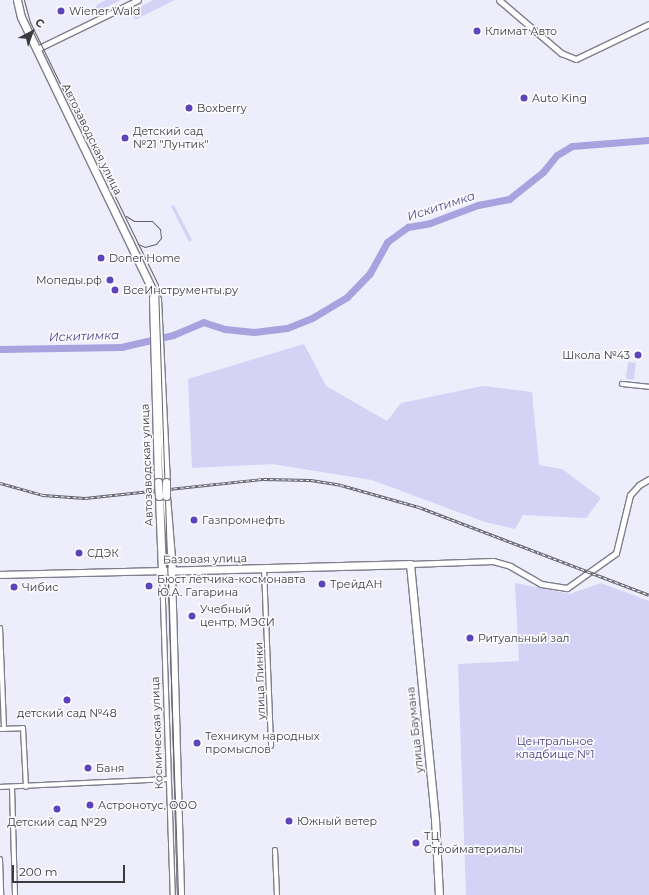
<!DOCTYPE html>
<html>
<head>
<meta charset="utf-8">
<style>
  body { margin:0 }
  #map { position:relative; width:649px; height:895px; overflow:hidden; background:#eeedfc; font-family:Montserrat,sans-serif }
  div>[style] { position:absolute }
  .green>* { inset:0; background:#d4d2f5; transform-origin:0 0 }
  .river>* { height:7px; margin:-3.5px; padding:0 3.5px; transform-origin:3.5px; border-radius:3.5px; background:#a8a2df }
  .roads { filter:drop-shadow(1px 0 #7f7e8b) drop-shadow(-1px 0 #7f7e8b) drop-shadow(0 1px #7f7e8b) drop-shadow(0 -1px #7f7e8b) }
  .minor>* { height:4px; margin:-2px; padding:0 2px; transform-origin:2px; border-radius:2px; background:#fff }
  .tertiary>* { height:5px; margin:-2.5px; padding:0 2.5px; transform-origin:2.5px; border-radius:2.5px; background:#fff }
  .secondary>* { height:6px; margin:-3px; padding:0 3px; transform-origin:3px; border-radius:3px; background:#fff }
  .primary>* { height:7px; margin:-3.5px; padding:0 3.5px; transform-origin:3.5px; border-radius:3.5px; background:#fff }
  .tram>* { height:1px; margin:-0.5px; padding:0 0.5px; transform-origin:0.5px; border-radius:0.5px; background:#63626a }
  .rail>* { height:2.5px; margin-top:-1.25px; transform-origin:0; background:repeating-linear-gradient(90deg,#fcfcff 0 3px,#63626a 0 6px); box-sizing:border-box; border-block:1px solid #63626a }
  .bridges { filter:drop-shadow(1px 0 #7f7e8b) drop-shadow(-1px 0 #7f7e8b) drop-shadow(0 1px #7f7e8b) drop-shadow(0 -1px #7f7e8b) }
  .primary-bridge>* { height:7px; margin:-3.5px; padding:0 3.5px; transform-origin:3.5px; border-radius:3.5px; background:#fff }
  .dots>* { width:11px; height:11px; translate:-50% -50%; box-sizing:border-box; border:2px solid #fcfcff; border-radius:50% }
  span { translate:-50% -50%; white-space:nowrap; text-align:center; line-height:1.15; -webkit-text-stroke:3px #fcfcff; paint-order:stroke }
  .poi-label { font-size:11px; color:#3b3a40 }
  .left { translate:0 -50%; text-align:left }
  .right { translate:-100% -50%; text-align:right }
  .street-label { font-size:11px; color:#3b3a40 }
  .park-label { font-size:11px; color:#483b83 }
  .water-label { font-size:12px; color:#52468f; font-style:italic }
  .north { position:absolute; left:12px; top:12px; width:40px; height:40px; -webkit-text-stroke:3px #fcfcff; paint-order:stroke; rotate:41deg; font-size:11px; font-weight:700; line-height:16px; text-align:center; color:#3b3a40 }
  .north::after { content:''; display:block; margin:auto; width:14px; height:18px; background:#3b3a40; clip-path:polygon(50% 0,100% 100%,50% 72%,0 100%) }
  .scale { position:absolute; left:12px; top:865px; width:113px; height:18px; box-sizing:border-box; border:2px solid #3b3a40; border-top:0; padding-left:5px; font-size:12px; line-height:14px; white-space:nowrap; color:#3b3a40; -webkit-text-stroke:3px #fcfcff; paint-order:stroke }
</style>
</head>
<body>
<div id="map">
  <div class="green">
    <i style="clip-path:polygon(106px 0,121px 0,97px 12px,95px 8px,98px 4px)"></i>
    <i style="clip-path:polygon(153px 0,175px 0,135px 20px,131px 12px)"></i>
    <i style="clip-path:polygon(174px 205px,192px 240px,189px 242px,171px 206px)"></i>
    <i style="clip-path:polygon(304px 344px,326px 386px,387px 421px,401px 403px,483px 386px,532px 392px,539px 465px,562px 469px,601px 498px,586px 518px,523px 515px,515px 529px,485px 522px,372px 480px,272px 464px,192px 468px,188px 379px)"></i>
    <i style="left:628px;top:362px;width:8px;height:17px;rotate:7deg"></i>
    <i style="clip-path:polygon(515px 583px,570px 594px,601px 583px,649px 601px,649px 895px,466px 895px,458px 664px,519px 661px)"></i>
  </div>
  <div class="river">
    <i style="left:0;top:349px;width:121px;rotate:-0.9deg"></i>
    <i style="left:121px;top:347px;width:53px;rotate:-13deg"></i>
    <i style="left:173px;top:335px;width:33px;rotate:-23deg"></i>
    <i style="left:203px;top:322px;width:23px;rotate:18deg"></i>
    <i style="left:225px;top:329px;width:29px;rotate:6deg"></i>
    <i style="left:254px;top:332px;width:33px;rotate:-7deg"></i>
    <i style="left:287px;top:328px;width:27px;rotate:-22deg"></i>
    <i style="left:312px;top:318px;width:41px;rotate:-31deg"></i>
    <i style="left:347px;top:297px;width:33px;rotate:-46deg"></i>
    <i style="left:370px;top:273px;width:35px;rotate:-61deg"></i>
    <i style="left:387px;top:242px;width:26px;rotate:-36deg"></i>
    <i style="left:408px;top:227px;width:22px;rotate:-10deg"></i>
    <i style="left:430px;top:223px;width:51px;rotate:-20.6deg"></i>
    <i style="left:478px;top:205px;width:32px;rotate:-11deg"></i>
    <i style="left:509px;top:199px;width:43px;rotate:-38.5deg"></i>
    <i style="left:543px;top:172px;width:22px;rotate:-51deg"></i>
    <i style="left:557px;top:155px;width:17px;rotate:-31deg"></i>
    <i style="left:572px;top:146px;width:77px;rotate:-4.5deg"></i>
  </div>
  <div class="roads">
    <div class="minor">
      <i style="left:622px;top:384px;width:27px;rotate:6deg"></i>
      <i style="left:264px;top:569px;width:177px;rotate:87.7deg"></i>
      <i style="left:162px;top:571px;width:324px;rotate:88.1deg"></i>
      <i style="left:0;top:628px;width:101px;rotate:87.7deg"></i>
      <i style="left:0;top:729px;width:23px;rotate:-2deg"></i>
      <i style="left:23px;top:728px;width:59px;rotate:87.1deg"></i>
      <i style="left:0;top:787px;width:168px;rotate:-2.7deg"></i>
      <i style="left:12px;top:787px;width:108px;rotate:88.4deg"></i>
      <i style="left:275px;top:850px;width:45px;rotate:87.5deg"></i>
      <i style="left:0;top:859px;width:36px;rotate:88deg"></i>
    </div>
    <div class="tertiary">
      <i style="left:499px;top:0;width:82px;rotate:40.5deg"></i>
      <i style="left:561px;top:53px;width:16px;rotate:22deg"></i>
      <i style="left:576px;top:59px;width:81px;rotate:-25.6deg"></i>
      <i style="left:37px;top:49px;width:112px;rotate:-25.9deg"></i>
      <i style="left:410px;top:564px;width:83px;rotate:-2.1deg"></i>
      <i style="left:493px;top:561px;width:18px;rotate:16deg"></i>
      <i style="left:510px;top:566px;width:36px;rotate:30deg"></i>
      <i style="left:541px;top:584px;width:26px;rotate:9deg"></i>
      <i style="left:567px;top:588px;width:60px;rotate:-35.5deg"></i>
      <i style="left:616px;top:553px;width:60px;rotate:-76.4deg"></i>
      <i style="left:630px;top:495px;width:13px;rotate:-48deg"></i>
      <i style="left:639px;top:485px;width:12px;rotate:-31deg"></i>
    </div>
    <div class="secondary">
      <i style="left:172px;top:571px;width:324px;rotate:88.4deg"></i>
      <i style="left:0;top:575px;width:162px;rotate:-1.4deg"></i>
    </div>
    <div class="primary">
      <i style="left:17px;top:0;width:17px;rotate:77deg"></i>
      <i style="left:21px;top:17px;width:313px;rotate:64.3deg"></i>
      <i style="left:157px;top:299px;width:183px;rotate:87.2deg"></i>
      <i style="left:153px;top:298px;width:184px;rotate:88.4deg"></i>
      <i style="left:159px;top:496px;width:75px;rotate:87.7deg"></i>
      <i style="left:162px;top:571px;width:248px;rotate:-1.6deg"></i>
      <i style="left:410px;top:564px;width:256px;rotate:84.4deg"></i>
      <i style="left:435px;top:819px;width:76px;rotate:87deg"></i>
      <i style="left:166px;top:496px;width:75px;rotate:85.4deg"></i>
    </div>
  </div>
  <div class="tram">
    <i style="left:24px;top:0;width:23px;rotate:75deg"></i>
    <i style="left:30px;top:22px;width:292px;rotate:64deg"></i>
    <i style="left:158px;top:285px;width:610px;rotate:88.12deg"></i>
    <i style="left:126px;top:216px;width:9px;rotate:32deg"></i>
    <i style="left:134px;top:221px;width:18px"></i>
    <i style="left:152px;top:221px;width:11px;rotate:45deg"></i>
    <i style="left:160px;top:229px;width:9px;rotate:84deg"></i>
    <i style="left:161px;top:238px;width:8px;rotate:130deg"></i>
    <i style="left:156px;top:244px;width:11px;rotate:165deg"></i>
    <i style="left:145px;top:247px;width:8px;rotate:-157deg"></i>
  </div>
  <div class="rail">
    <i style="left:0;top:483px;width:45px;rotate:15.6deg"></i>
    <i style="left:43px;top:495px;width:42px;rotate:4.1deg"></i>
    <i style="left:85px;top:498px;width:180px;rotate:-6.1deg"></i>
    <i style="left:264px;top:479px;width:47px;rotate:1.2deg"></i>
    <i style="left:311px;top:480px;width:30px;rotate:9deg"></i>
    <i style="left:341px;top:485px;width:81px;rotate:15.8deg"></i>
    <i style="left:419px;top:507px;width:246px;rotate:20.9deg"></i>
  </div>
  <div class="bridges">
    <div class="primary-bridge">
      <i style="left:158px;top:482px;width:14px;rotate:86deg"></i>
      <i style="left:166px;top:482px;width:14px;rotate:90deg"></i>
    </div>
  </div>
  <div class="dots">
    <i style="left:61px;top:11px;background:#5f43bc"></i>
    <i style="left:477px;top:31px;background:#5f43bc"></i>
    <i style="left:524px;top:98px;background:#5f43bc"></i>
    <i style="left:189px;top:108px;background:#5f43bc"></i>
    <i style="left:125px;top:138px;background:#5f43bc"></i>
    <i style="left:101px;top:258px;background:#5f43bc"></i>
    <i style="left:110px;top:280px;background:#5f43bc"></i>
    <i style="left:115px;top:290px;background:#5f43bc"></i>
    <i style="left:638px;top:355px;background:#5f43bc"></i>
    <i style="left:194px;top:520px;background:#5f43bc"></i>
    <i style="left:79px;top:553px;background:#5f43bc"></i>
    <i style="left:322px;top:584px;background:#5f43bc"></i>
    <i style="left:149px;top:586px;background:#5f43bc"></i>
    <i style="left:14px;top:587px;background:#5f43bc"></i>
    <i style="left:192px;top:616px;background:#5f43bc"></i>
    <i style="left:470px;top:638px;background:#5f43bc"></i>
    <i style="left:67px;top:700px;background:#5f43bc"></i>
    <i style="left:197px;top:743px;background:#5f43bc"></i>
    <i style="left:88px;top:768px;background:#5f43bc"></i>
    <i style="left:90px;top:805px;background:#5f43bc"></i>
    <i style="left:57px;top:809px;background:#5f43bc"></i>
    <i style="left:289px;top:821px;background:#5f43bc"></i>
    <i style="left:416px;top:843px;background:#5f43bc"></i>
  </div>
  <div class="poi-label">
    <span class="left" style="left:69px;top:11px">Wiener Wald</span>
    <span class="left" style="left:485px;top:31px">Климат Авто</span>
    <span class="left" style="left:532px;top:98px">Auto King</span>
    <span class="left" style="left:197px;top:108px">Boxberry</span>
    <span class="left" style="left:133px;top:138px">Детский сад<br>№21 "Лунтик"</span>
    <span class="left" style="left:109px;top:258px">Doner Home</span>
    <span class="right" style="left:102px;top:280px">Мопеды.рф</span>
    <span class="left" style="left:123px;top:290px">ВсеИнструменты.ру</span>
    <span class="right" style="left:630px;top:355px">Школа №43</span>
    <span class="left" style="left:202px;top:520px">Газпромнефть</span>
    <span class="left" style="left:87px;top:553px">СДЭК</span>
    <span class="left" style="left:157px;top:586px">Бюст лётчика-космонавта<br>Ю.А. Гагарина</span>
    <span class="left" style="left:330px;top:584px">ТрейдАН</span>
    <span class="left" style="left:22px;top:587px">Чибис</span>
    <span class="left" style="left:200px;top:616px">Учебный<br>центр, МЭСИ</span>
    <span class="left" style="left:478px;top:638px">Ритуальный зал</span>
    <span style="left:67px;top:713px">детский сад №48</span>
    <span class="left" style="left:205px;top:743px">Техникум народных<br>промыслов</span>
    <span class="left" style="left:96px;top:768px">Баня</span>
    <span class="left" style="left:98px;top:805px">Астронотус, ООО</span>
    <span class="left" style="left:297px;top:821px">Южный ветер</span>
    <span style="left:57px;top:822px">Детский сад №29</span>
    <span class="left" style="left:424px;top:843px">ТЦ<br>Стройматериалы</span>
  </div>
  <div class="street-label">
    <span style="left:92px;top:139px;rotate:64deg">Автозаводская улица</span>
    <span style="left:147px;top:465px;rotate:-92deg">Автозаводская улица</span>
    <span style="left:205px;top:559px;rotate:-1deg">Базовая улица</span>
    <span style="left:260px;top:681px;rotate:-92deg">улица Глинки</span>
    <span style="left:415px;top:730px;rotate:-96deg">улица Баумана</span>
    <span style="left:157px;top:733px;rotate:-92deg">Космическая улица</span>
  </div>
  <div class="park-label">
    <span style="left:555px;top:748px">Центральное<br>кладбище №1</span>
  </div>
  <div class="water-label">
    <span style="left:441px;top:206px;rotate:-18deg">Искитимка</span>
    <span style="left:84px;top:336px;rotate:-2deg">Искитимка</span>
  </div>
  <div class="north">С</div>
  <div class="scale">200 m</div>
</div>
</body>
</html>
